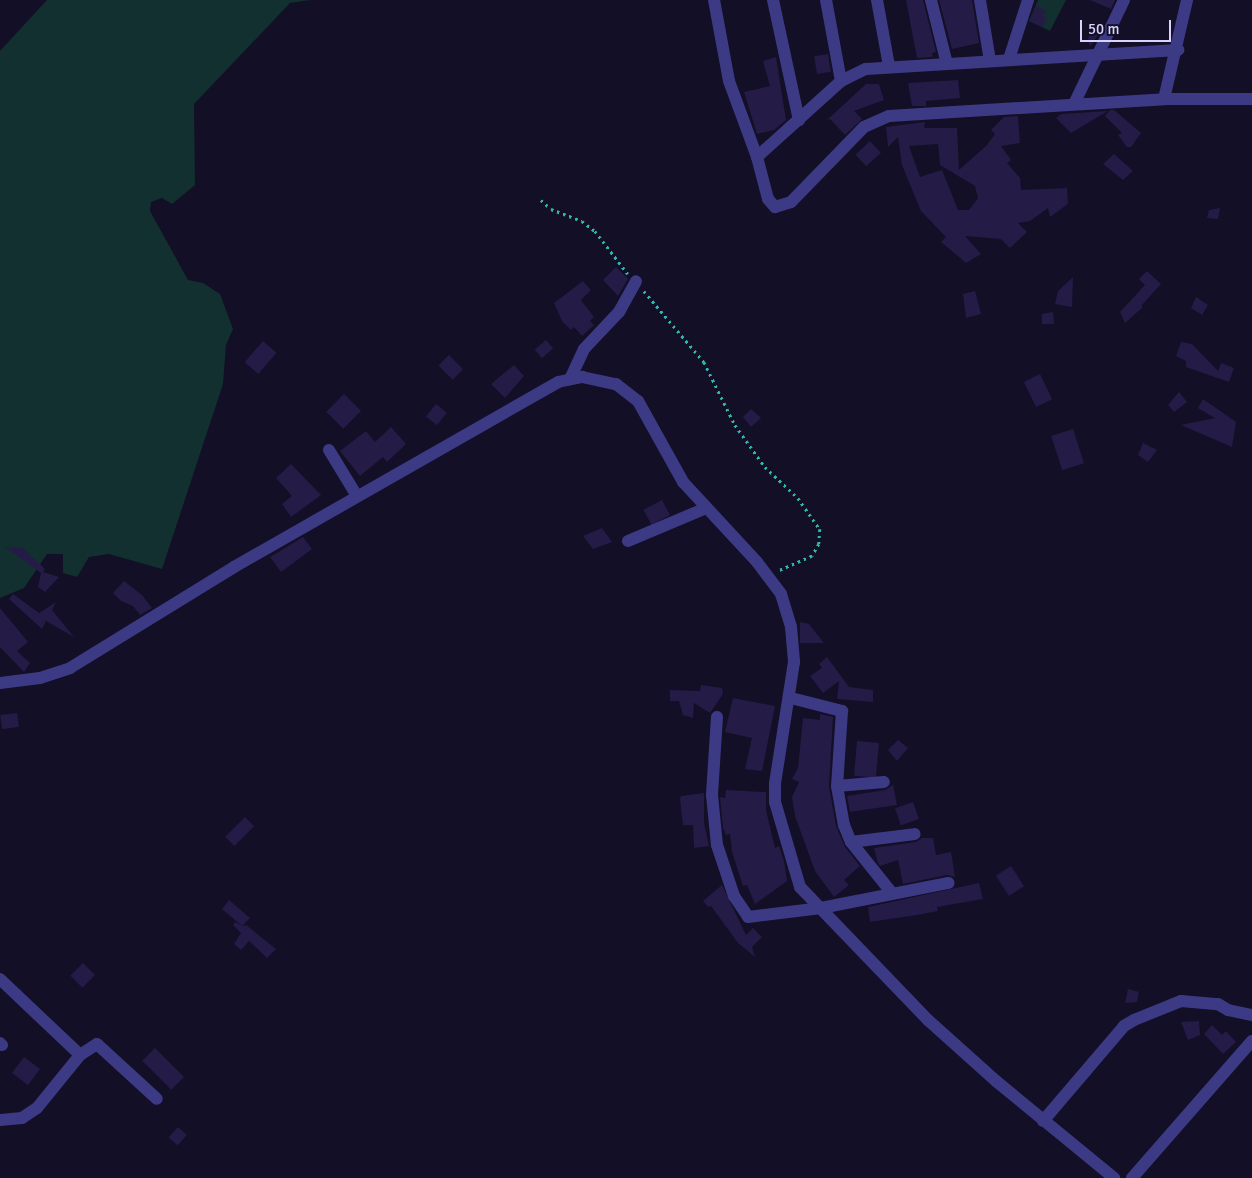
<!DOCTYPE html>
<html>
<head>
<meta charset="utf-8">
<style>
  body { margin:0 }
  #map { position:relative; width:1252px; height:1178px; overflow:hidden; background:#130f26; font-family:Signika,sans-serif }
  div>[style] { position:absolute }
  .green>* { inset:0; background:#12302f }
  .building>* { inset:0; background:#241b47; transform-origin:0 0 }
  .path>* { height:2.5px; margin-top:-1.25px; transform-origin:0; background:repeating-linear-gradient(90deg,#2fb8b0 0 2.5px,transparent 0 6.5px) }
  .minor>* { height:12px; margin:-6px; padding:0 6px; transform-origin:6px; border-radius:6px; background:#3d3a85 }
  span { translate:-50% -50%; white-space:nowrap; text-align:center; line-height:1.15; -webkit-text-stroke:5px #130f26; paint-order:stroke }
  .scale { position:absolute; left:1080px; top:20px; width:91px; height:22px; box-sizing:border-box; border:2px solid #d9d4ff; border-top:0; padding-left:6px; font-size:15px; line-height:18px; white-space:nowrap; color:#d9d4ff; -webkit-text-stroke:4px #130f26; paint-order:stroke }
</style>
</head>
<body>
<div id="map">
  <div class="green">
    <i style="clip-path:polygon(47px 0,310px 0,290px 3px,194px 104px,195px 185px,172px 204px,162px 198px,151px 202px,150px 211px,188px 280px,203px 283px,220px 294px,233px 329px,226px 345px,223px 384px,162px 569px,109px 554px,89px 557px,77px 577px,63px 573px,63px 554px,47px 554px,24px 588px,0 598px,0 51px)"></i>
    <i style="clip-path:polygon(1038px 0,1066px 0,1050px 31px,1029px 21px)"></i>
  </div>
  <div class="building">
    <i style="clip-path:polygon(906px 0,923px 0,936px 52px,932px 53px,933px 57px,917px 58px)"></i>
    <i style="clip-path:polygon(939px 0,972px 0,979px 43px,952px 49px)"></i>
    <i style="clip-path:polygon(1090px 0,1115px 0,1111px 9px)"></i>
    <i style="clip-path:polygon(1036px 6px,1046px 11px,1043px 16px,1047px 18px,1043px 27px,1030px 21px)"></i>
    <i style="clip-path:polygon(1095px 24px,1102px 28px,1090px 47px,1088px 38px)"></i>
    <i style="left:828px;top:54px;width:18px;height:14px;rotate:81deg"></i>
    <i style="clip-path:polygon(776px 57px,786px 120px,774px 130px,757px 134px,744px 92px,770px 86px,763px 61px)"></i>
    <i style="clip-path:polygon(958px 80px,960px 98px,926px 101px,926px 106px,912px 106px,908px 83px)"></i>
    <i style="clip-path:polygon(866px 84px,879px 84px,884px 100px,854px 111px,862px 119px,845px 135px,830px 119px,827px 120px)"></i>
    <i style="clip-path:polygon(1110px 110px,1114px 110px,1141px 133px,1131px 147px,1127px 147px,1118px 135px,1122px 133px,1105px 116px)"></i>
    <i style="clip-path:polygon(1108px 111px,1071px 133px,1056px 118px,1061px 114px)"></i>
    <i style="clip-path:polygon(evenodd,1018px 116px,1020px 143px,1001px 146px,1011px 160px,1007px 163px,1020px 178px,1021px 190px,1067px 188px,1068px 204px,1050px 217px,1048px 208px,1030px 221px,1018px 223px,1027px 232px,1010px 248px,1001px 239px,965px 236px,981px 254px,966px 263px,941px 242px,946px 237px,921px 211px,902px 165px,898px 137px,888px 147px,886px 127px,925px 122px,924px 128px,957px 128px,959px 170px,987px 145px,995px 134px,991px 130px,1004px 117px,1018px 116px,938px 144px,940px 165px,975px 186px,978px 198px,969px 210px,958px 210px,942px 170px,920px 177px,909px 146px,938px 144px)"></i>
    <i style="left:870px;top:141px;width:16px;height:20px;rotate:47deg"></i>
    <i style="clip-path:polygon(1114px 154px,1133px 171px,1123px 180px,1103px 164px)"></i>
    <i style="clip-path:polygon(1220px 208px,1218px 219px,1207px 218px,1209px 210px)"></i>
    <i style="clip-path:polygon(616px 267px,628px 279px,618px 296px,603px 280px)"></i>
    <i style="clip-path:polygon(1147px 271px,1161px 284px,1141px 306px,1143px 307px,1125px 323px,1120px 312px,1145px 285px,1139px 279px)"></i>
    <i style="clip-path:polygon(1073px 277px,1072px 307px,1055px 304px,1058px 291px)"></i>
    <i style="clip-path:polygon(583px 281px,591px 290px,581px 300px,594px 317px,590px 321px,594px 325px,582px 336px,574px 327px,571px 330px,562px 321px,554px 303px)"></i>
    <i style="clip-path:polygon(975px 291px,981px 314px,966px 318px,963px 294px)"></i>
    <i style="clip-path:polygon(1196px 297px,1208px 305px,1202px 315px,1191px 308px)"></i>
    <i style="clip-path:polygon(1053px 312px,1054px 324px,1042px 324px,1042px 314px)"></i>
    <i style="left:546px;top:340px;width:11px;height:15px;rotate:49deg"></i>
    <i style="left:263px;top:341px;width:18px;height:28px;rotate:41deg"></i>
    <i style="clip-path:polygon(1181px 342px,1192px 344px,1218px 371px,1221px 363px,1234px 368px,1229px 382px,1186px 367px,1186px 361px,1176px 356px)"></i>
    <i style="left:449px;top:355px;width:20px;height:15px;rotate:45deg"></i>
    <i style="clip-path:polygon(514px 365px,524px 376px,505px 398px,491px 384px)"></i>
    <i style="left:1040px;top:374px;width:28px;height:18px;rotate:64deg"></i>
    <i style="clip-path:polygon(1179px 392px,1187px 402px,1174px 412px,1168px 405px)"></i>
    <i style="left:344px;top:394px;width:24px;height:25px;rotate:45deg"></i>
    <i style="clip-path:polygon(1203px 399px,1236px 422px,1232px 447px,1181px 425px,1215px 418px,1198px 408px)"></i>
    <i style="left:436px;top:404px;width:14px;height:16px;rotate:39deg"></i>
    <i style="clip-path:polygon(751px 409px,761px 418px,751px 427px,743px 417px)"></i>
    <i style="clip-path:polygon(391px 427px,406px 444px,387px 462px,383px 457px,360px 476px,340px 451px,366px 431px,375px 442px)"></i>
    <i style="left:1073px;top:429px;width:36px;height:23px;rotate:72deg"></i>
    <i style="clip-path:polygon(1143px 443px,1157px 450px,1148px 462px,1138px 455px)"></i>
    <i style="clip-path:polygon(291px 464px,321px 495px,291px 517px,282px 504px,292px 496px,276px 478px)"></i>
    <i style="left:662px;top:500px;width:17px;height:21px;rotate:62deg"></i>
    <i style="clip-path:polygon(602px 528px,612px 542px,593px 549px,583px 536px)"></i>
    <i style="clip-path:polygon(303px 537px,312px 549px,281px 572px,270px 557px)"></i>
    <i style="clip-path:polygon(5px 547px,22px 547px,45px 569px,43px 572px,59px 577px,45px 592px,38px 587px,41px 573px)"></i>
    <i style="clip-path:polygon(124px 581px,142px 595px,152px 608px,140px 615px,133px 606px,121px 601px,113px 593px)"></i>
    <i style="clip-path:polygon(13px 594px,39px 613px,56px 602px,52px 610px,74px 637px,46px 621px,42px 629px,9px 599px)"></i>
    <i style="clip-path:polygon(0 608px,28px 642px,17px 651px,30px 663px,24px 672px,0 647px)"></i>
    <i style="clip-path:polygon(800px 622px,809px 624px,824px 643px,800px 643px)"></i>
    <i style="clip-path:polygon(827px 657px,849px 687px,873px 690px,873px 702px,837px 699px,839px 681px,823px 693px,810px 676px,822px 668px,819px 664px)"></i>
    <i style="clip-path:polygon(701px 685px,722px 688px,723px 694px,710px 713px,694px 703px,693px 718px,683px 715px,679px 701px,670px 701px,670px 690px,700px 691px)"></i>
    <i style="clip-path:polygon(733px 698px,775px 706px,762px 771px,745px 769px,752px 738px,725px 732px)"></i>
    <i style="left:17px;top:713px;width:14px;height:17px;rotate:82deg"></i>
    <i style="clip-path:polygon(820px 714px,833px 717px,829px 786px,836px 826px,845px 847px,860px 866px,844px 880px,849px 885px,834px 897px,815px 871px,795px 816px,792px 797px,799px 782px,792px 779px,798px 768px,803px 718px,820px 720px)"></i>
    <i style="clip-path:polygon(898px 740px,908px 748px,897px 761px,888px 750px)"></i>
    <i style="left:857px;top:741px;width:22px;height:35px;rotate:5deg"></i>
    <i style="clip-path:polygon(893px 785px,897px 805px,850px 812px,847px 796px,885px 790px)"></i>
    <i style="clip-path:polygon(726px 790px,766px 792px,766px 810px,775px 848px,779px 846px,784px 861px,787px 881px,755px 904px,747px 885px,743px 886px,732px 852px,730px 834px,726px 835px,723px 828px,720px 797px,725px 798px)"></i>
    <i style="clip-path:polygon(704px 793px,704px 823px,709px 846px,694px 848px,693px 825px,683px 825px,680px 799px,681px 796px)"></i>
    <i style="left:913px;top:802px;width:18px;height:19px;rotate:71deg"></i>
    <i style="left:245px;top:817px;width:13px;height:28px;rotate:45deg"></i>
    <i style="clip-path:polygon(922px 838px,933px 838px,936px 855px,951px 852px,955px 877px,947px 875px,903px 884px,898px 860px,880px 866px,878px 863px,874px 848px,916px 842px)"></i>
    <i style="left:1011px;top:866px;width:24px;height:18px;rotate:57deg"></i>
    <i style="clip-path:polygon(979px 883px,983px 899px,937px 907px,938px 911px,917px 915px,870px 922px,868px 907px)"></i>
    <i style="clip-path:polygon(722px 885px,746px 935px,753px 928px,762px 937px,752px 947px,755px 957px,738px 943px,711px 906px,708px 907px,703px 901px)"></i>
    <i style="clip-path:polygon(229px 900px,250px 918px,242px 926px,246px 925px,276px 949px,267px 958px,249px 941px,241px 950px,234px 944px,241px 933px,233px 925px,235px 922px,242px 926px,222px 909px)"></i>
    <i style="left:83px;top:963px;width:17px;height:18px;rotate:45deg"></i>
    <i style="clip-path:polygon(1128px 989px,1139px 992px,1137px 1002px,1125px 1003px)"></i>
    <i style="clip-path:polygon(1199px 1021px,1200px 1035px,1188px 1040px,1181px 1022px)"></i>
    <i style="clip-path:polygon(1212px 1025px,1222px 1035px,1226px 1031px,1236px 1042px,1223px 1054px,1204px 1034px)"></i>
    <i style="left:155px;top:1048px;width:41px;height:18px;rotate:45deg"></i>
    <i style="left:24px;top:1057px;width:20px;height:20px;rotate:37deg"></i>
    <i style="left:178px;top:1127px;width:12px;height:14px;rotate:42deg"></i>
  </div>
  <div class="path">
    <i style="left:541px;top:200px;width:13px;rotate:42deg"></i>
    <i style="left:551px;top:209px;width:33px;rotate:21deg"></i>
    <i style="left:582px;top:221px;width:16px;rotate:38deg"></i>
    <i style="left:595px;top:231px;width:54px;rotate:52.5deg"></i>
    <i style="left:644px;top:291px;width:93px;rotate:49.8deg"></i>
    <i style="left:704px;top:362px;width:70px;rotate:63.8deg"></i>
    <i style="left:735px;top:425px;width:52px;rotate:54.5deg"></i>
    <i style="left:765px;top:467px;width:45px;rotate:43.2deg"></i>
    <i style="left:798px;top:498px;width:38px;rotate:55deg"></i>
    <i style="left:820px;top:529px;width:15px;rotate:94deg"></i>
    <i style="left:819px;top:544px;width:14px;rotate:120deg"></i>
    <i style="left:812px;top:556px;width:36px;rotate:156deg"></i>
  </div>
  <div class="minor">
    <i style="left:714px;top:0;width:82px;rotate:79.5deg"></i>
    <i style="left:729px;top:81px;width:81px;rotate:69.8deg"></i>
    <i style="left:757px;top:157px;width:43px;rotate:75.3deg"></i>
    <i style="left:768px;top:199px;width:11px;rotate:49deg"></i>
    <i style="left:775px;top:207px;width:17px;rotate:-17deg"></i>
    <i style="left:791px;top:202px;width:105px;rotate:-45.8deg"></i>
    <i style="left:864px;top:127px;width:27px;rotate:-24deg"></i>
    <i style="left:889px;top:116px;width:276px;rotate:-3.5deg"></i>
    <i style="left:1164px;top:99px;width:88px"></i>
    <i style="left:773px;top:0;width:123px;rotate:77.8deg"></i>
    <i style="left:826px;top:0;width:82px;rotate:79.5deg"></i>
    <i style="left:877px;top:0;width:67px;rotate:79.7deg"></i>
    <i style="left:931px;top:0;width:66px;rotate:76deg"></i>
    <i style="left:980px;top:0;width:62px;rotate:80.7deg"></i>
    <i style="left:1009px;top:59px;width:62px;rotate:-72.1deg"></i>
    <i style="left:1164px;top:99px;width:102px;rotate:-76.9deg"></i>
    <i style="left:1074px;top:104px;width:115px;rotate:-64.3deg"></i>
    <i style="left:757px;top:157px;width:113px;rotate:-42.1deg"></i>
    <i style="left:841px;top:81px;width:28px;rotate:-26deg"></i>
    <i style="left:866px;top:69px;width:313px;rotate:-3.5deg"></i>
    <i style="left:571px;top:377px;width:31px;rotate:-65deg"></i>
    <i style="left:584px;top:349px;width:51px;rotate:-46.6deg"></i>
    <i style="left:619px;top:312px;width:35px;rotate:-61deg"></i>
    <i style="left:329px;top:450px;width:54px;rotate:58.7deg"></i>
    <i style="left:628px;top:541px;width:85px;rotate:-22.9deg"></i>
    <i style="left:0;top:683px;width:40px;rotate:-7.1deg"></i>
    <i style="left:40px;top:678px;width:32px;rotate:-18deg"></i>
    <i style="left:70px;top:668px;width:193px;rotate:-31.6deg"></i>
    <i style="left:234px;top:567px;width:373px;rotate:-29.7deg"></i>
    <i style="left:558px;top:382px;width:25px;rotate:-12deg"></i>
    <i style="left:582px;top:377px;width:35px;rotate:12deg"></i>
    <i style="left:616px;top:384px;width:28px;rotate:38deg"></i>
    <i style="left:638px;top:401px;width:93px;rotate:60.9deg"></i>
    <i style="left:683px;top:482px;width:109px;rotate:47.2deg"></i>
    <i style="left:757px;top:562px;width:40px;rotate:53deg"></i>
    <i style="left:781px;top:594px;width:34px;rotate:73deg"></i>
    <i style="left:791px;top:627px;width:35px;rotate:85deg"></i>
    <i style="left:794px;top:662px;width:123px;rotate:98.9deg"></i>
    <i style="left:775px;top:784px;width:18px;rotate:90deg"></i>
    <i style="left:775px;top:802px;width:89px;rotate:73.6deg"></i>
    <i style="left:800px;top:887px;width:185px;rotate:46.1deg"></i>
    <i style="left:928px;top:1020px;width:91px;rotate:41.9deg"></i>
    <i style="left:996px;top:1081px;width:153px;rotate:39.4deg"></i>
    <i style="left:791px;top:698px;width:53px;rotate:14.3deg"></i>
    <i style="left:842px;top:711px;width:75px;rotate:93.8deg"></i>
    <i style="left:837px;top:786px;width:40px;rotate:80deg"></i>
    <i style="left:844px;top:825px;width:18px;rotate:68deg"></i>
    <i style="left:851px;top:842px;width:65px;rotate:51.2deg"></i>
    <i style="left:717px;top:717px;width:78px;rotate:93.7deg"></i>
    <i style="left:712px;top:795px;width:50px;rotate:84.3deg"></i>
    <i style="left:717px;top:845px;width:54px;rotate:71.6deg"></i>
    <i style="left:734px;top:896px;width:25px;rotate:56deg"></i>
    <i style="left:748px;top:917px;width:74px;rotate:-7deg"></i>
    <i style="left:821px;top:908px;width:130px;rotate:-11.1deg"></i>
    <i style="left:837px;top:786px;width:47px;rotate:-4.9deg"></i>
    <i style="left:851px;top:842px;width:64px;rotate:-7.1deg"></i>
    <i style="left:0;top:979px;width:110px;rotate:43.5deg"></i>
    <i style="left:0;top:1043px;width:3px;rotate:45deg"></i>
    <i style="left:0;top:1120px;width:22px;rotate:-5deg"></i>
    <i style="left:22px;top:1118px;width:18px;rotate:-34deg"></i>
    <i style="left:37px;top:1108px;width:68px;rotate:-50.9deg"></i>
    <i style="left:80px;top:1055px;width:20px;rotate:-33deg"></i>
    <i style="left:97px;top:1044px;width:81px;rotate:42.5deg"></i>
    <i style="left:1043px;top:1121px;width:125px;rotate:-49.5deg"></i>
    <i style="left:1124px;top:1026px;width:12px;rotate:-31deg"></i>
    <i style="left:1134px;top:1020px;width:51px;rotate:-22deg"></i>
    <i style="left:1181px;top:1001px;width:37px;rotate:5deg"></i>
    <i style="left:1218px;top:1004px;width:12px;rotate:31deg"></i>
    <i style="left:1228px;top:1010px;width:25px;rotate:12deg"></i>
    <i style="left:1132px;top:1178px;width:182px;rotate:-48.8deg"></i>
  </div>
  <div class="scale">50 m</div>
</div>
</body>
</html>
